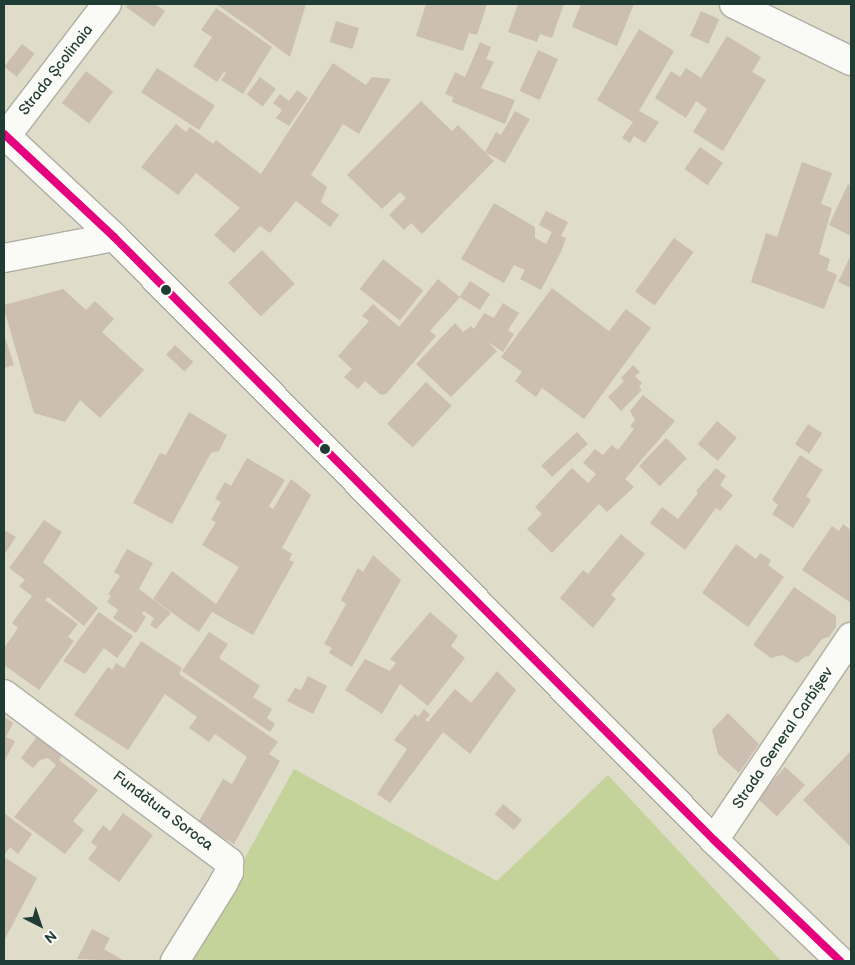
<!DOCTYPE html>
<html>
<head>
<meta charset="utf-8">
<style>
  body { margin:0 }
  #map { position:relative; width:855px; height:965px; overflow:hidden; background:#e0dcca; font-family:"Balsamiq Sans",sans-serif }
  div>[style] { position:absolute }
  .green>* { inset:0; background:#c3d39a }
  .building>* { inset:0; background:#cdbeb2; transform-origin:0 0 }
  .roads { filter:drop-shadow(1px 0 #aeaea2) drop-shadow(-1px 0 #aeaea2) drop-shadow(0 1px #aeaea2) drop-shadow(0 -1px #aeaea2) }
  .minor>* { height:28px; margin:-14px; padding:0 14px; transform-origin:14px; border-radius:14px; background:#fafaf7 }
  .tertiary>* { height:28px; margin:-14px; padding:0 14px; transform-origin:14px; border-radius:14px; background:#fafaf7 }
  .secondary>* { height:28px; margin:-14px; padding:0 14px; transform-origin:14px; border-radius:14px; background:#fafaf7 }
  .bus-1>* { height:8px; margin:-4px; padding:0 4px; transform-origin:4px; border-radius:4px; background:#e5007d }
  .dots>* { width:14px; height:14px; translate:-50% -50%; box-sizing:border-box; border:2px solid #fdfcf7; border-radius:50% }
  span { translate:-50% -50%; white-space:nowrap; text-align:center; line-height:1.15; -webkit-text-stroke:4px #fdfcf7; paint-order:stroke }
  .street-label { font-size:15px; color:#1f3d34 }
  .frame { position:absolute; inset:0; border:5px solid #1f3d34; pointer-events:none }
  .north { position:absolute; left:15px; top:900px; width:50px; height:50px; -webkit-text-stroke:4px #fdfcf7; paint-order:stroke; rotate:139deg; font-size:14px; font-weight:700; line-height:20px; text-align:center; color:#1f3d34 }
  .north::after { content:''; display:block; margin:auto; width:18px; height:22px; background:#1f3d34; clip-path:polygon(50% 0,100% 100%,50% 72%,0 100%) }
</style>
</head>
<body>
<div id="map">
  <div class="green">
    <i style="clip-path:polygon(294px 769px,497px 881px,608px 775px,781px 961px,188px 961px)"></i>
  </div>
  <div class="building">
    <i style="clip-path:polygon(128px 4px,155px 4px,165px 11px,154px 27px,126px 7px)"></i>
    <i style="clip-path:polygon(216px 4px,306px 4px,290px 57px,252px 29px)"></i>
    <i style="clip-path:polygon(426px 4px,487px 4px,477px 35px,469px 33px,463px 51px,416px 36px)"></i>
    <i style="clip-path:polygon(518px 4px,564px 4px,552px 38px,540px 34px,537px 42px,508px 32px)"></i>
    <i style="clip-path:polygon(581px 4px,634px 4px,617px 46px,572px 27px)"></i>
    <i style="clip-path:polygon(216px 8px,272px 47px,243px 94px,221px 80px,226px 73px,224px 72px,217px 82px,193px 66px,212px 37px,201px 30px)"></i>
    <i style="left:701px;top:11px;width:20px;height:27px;rotate:24deg"></i>
    <i style="left:336px;top:21px;width:24px;height:22px;rotate:17deg"></i>
    <i style="clip-path:polygon(639px 29px,674px 51px,639px 111px,659px 122px,645px 143px,634px 136px,630px 143px,622px 138px,633px 122px,597px 100px)"></i>
    <i style="clip-path:polygon(727px 36px,761px 57px,752px 72px,766px 80px,723px 151px,693px 132px,707px 109px,696px 101px,686px 118px,655px 98px,671px 71px,680px 77px,686px 68px,701px 78px)"></i>
    <i style="clip-path:polygon(480px 42px,491px 47px,486px 59px,494px 62px,481px 88px,515px 100px,505px 124px,452px 102px,453px 97px,445px 94px,455px 72px,465px 77px)"></i>
    <i style="left:22px;top:44px;width:16px;height:29px;rotate:38deg"></i>
    <i style="left:538px;top:50px;width:22px;height:45px;rotate:24deg"></i>
    <i style="clip-path:polygon(333px 63px,366px 85px,372px 77px,391px 79px,359px 134px,343px 124px,311px 175px,327px 187px,321px 202px,339px 215px,330px 227px,296px 201px,270px 233px,260px 226px,234px 253px,214px 235px,240px 208px,196px 173px,178px 195px,141px 167px,176px 124px,186px 132px,190px 127px,213px 144px,216px 140px,261px 174px)"></i>
    <i style="left:157px;top:68px;width:69px;height:29px;rotate:33deg"></i>
    <i style="left:86px;top:71px;width:34px;height:40px;rotate:37deg"></i>
    <i style="left:260px;top:77px;width:20px;height:22px;rotate:37deg"></i>
    <i style="clip-path:polygon(297px 90px,308px 98px,289px 126px,276px 118px,282px 110px,273px 103px,280px 94px,289px 101px)"></i>
    <i style="clip-path:polygon(421px 101px,452px 131px,458px 125px,485px 152px,496px 132px,501px 135px,515px 111px,530px 119px,505px 163px,485px 152px,494px 161px,422px 234px,411px 223px,404px 230px,389px 215px,406px 198px,400px 192px,382px 209px,347px 175px)"></i>
    <i style="left:700px;top:147px;width:28px;height:27px;rotate:35deg"></i>
    <i style="clip-path:polygon(802px 162px,832px 173px,821px 204px,832px 208px,819px 254px,830px 259px,827px 270px,837px 275px,824px 309px,751px 282px,766px 233px,777px 237px)"></i>
    <i style="clip-path:polygon(848px 184px,851px 186px,851px 236px,829px 225px)"></i>
    <i style="clip-path:polygon(494px 203px,535px 227px,535px 238px,546px 244px,552px 232px,539px 225px,546px 211px,568px 222px,561px 236px,566px 238px,561px 252px,541px 290px,520px 279px,525px 270px,514px 265px,504px 283px,461px 259px)"></i>
    <i style="left:674px;top:238px;width:24px;height:66px;rotate:36deg"></i>
    <i style="left:262px;top:250px;width:47px;height:47px;rotate:46deg"></i>
    <i style="clip-path:polygon(851px 255px,851px 288px,838px 282px)"></i>
    <i style="left:383px;top:259px;width:51px;height:38px;rotate:38deg"></i>
    <i style="clip-path:polygon(438px 279px,460px 297px,430px 331px,436px 336px,386px 394px,381px 395px,365px 381px,358px 389px,344px 377px,352px 369px,338px 356px,369px 321px,362px 316px,373px 304px,399px 327px)"></i>
    <i style="left:470px;top:281px;width:24px;height:19px;rotate:33deg"></i>
    <i style="clip-path:polygon(552px 288px,609px 331px,626px 309px,651px 328px,584px 419px,542px 388px,536px 397px,515px 381px,522px 372px,501px 357px)"></i>
    <i style="clip-path:polygon(63px 289px,86px 310px,95px 301px,114px 319px,102px 332px,144px 370px,100px 418px,80px 400px,65px 422px,34px 413px,4px 309px,4px 305px)"></i>
    <i style="clip-path:polygon(503px 303px,519px 313px,508px 330px,514px 334px,503px 352px,488px 342px,497px 351px,451px 397px,416px 364px,455px 323px,463px 332px,471px 326px,474px 329px,484px 313px,494px 318px)"></i>
    <i style="clip-path:polygon(4px 334px,14px 365px,4px 368px)"></i>
    <i style="left:175px;top:345px;width:25px;height:13px;rotate:43deg"></i>
    <i style="clip-path:polygon(633px 365px,640px 372px,635px 376px,642px 383px,639px 387px,642px 390px,621px 411px,608px 397px,624px 381px,621px 378px)"></i>
    <i style="left:426px;top:382px;width:35px;height:57px;rotate:43deg"></i>
    <i style="clip-path:polygon(643px 395px,675px 421px,625px 479px,634px 487px,607px 512px,599px 504px,552px 553px,527px 529px,542px 514px,535px 507px,572px 468px,588px 483px,596px 474px,583px 463px,595px 449px,603px 455px,612px 445px,618px 450px,634px 429px,630px 426px,635px 420px,630px 411px)"></i>
    <i style="clip-path:polygon(189px 412px,227px 435px,219px 451px,211px 453px,172px 524px,133px 503px,160px 453px,166px 455px)"></i>
    <i style="left:717px;top:421px;width:26px;height:30px;rotate:40deg"></i>
    <i style="left:808px;top:424px;width:17px;height:24px;rotate:33deg"></i>
    <i style="left:577px;top:432px;width:16px;height:49px;rotate:47deg"></i>
    <i style="left:666px;top:438px;width:29px;height:39px;rotate:44deg"></i>
    <i style="clip-path:polygon(800px 455px,823px 470px,806px 496px,811px 500px,793px 528px,772px 514px,778px 505px,772px 500px)"></i>
    <i style="clip-path:polygon(247px 458px,285px 480px,269px 506px,273px 509px,291px 479px,311px 495px,282px 548px,292px 554px,289px 560px,294px 562px,253px 635px,212px 612px,199px 632px,153px 599px,172px 571px,216px 604px,239px 567px,202px 545px,216px 522px,211px 520px,221px 502px,215px 499px,225px 482px,231px 486px)"></i>
    <i style="clip-path:polygon(716px 468px,726px 476px,720px 485px,733px 495px,720px 511px,716px 508px,685px 550px,650px 523px,662px 507px,678px 519px,698px 493px,696px 491px)"></i>
    <i style="clip-path:polygon(44px 520px,62px 532px,43px 562px,98px 608px,84px 626px,48px 597px,45px 600px,78px 624px,68px 637px,74px 641px,39px 690px,4px 665px,4px 648px,18px 628px,12px 623px,32px 596px,19px 586px,25px 580px,9px 568px)"></i>
    <i style="clip-path:polygon(843px 524px,851px 530px,851px 603px,802px 570px,832px 526px,839px 531px)"></i>
    <i style="clip-path:polygon(4px 530px,16px 537px,4px 555px)"></i>
    <i style="clip-path:polygon(621px 534px,645px 554px,611px 595px,616px 599px,593px 628px,560px 598px,583px 570px,588px 574px)"></i>
    <i style="clip-path:polygon(736px 544px,756px 559px,760px 553px,771px 560px,768px 565px,784px 577px,748px 627px,702px 593px)"></i>
    <i style="clip-path:polygon(127px 549px,153px 563px,139px 589px,171px 613px,156px 629px,150px 625px,154px 618px,144px 611px,142px 614px,146px 617px,136px 633px,113px 618px,118px 610px,107px 602px,111px 596px,108px 594px,120px 576px,114px 572px)"></i>
    <i style="clip-path:polygon(373px 555px,401px 580px,352px 667px,329px 653px,332px 648px,324px 644px,346px 604px,341px 600px,358px 568px,363px 572px)"></i>
    <i style="clip-path:polygon(794px 587px,836px 616px,836px 627px,829px 637px,822px 639px,808px 657px,806px 656px,797px 663px,782px 655px,771px 658px,753px 645px)"></i>
    <i style="clip-path:polygon(99px 612px,133px 636px,117px 658px,104px 648px,85px 674px,63px 661px)"></i>
    <i style="clip-path:polygon(430px 612px,458px 636px,451px 646px,465px 658px,428px 706px,400px 684px,382px 714px,345px 690px,365px 659px,390px 671px,396px 663px,390px 659px)"></i>
    <i style="clip-path:polygon(209px 632px,228px 644px,219px 658px,260px 686px,253px 697px,272px 709px,267px 718px,275px 724px,270px 732px,182px 671px)"></i>
    <i style="clip-path:polygon(141px 641px,182px 668px,179px 674px,278px 742px,269px 754px,280px 761px,234px 844px,225px 839px,223px 842px,198px 823px,223px 779px,232px 784px,247px 757px,215px 734px,209px 742px,189px 728px,197px 717px,165px 694px,128px 750px,74px 715px,108px 667px,112px 670px,116px 663px,124px 668px)"></i>
    <i style="clip-path:polygon(497px 671px,516px 690px,470px 754px,443px 732px,390px 803px,377px 794px,407px 749px,394px 740px,415px 714px,418px 717px,424px 709px,430px 715px,425px 720px,428px 722px,455px 689px,471px 703px)"></i>
    <i style="clip-path:polygon(308px 676px,327px 686px,313px 714px,287px 701px,295px 688px,301px 690px)"></i>
    <i style="clip-path:polygon(728px 713px,759px 744px,739px 773px,718px 754px,712px 730px)"></i>
    <i style="clip-path:polygon(4px 717px,13px 723px,6px 737px,15px 741px,4px 762px)"></i>
    <i style="clip-path:polygon(41px 731px,65px 751px,59px 760px,98px 790px,73px 821px,84px 830px,65px 854px,14px 817px,56px 765px,48px 758px,40px 760px,33px 768px,21px 758px)"></i>
    <i style="clip-path:polygon(851px 751px,851px 847px,803px 800px)"></i>
    <i style="left:785px;top:767px;width:27px;height:42px;rotate:42deg"></i>
    <i style="left:503px;top:804px;width:25px;height:13px;rotate:40deg"></i>
    <i style="clip-path:polygon(4px 813px,32px 834px,18px 854px,10px 847px,4px 856px)"></i>
    <i style="clip-path:polygon(123px 813px,153px 835px,119px 882px,88px 859px,97px 847px,91px 842px,103px 825px,110px 831px)"></i>
    <i style="clip-path:polygon(4px 857px,37px 878px,5px 939px,4px 938px)"></i>
    <i style="clip-path:polygon(92px 929px,110px 938px,104px 949px,124px 961px,77px 959px)"></i>
  </div>
  <div class="roads">
    <div class="minor">
      <i style="left:734px;top:4px;width:130px;rotate:26deg"></i>
      <i style="left:6px;top:136px;width:166px;rotate:-52.6deg"></i>
      <i style="left:4px;top:694px;width:281px;rotate:36.7deg"></i>
      <i style="left:229px;top:862px;width:10px;rotate:90deg"></i>
      <i style="left:229px;top:872px;width:13px;rotate:117deg"></i>
      <i style="left:223px;top:884px;width:91px;rotate:121.9deg"></i>
      <i style="left:714px;top:840px;width:245px;rotate:-56deg"></i>
    </div>
    <div class="tertiary">
      <i style="left:4px;top:258px;width:112px;rotate:-10.8deg"></i>
    </div>
    <div class="secondary">
      <i style="left:4px;top:134px;width:151px;rotate:43.1deg"></i>
      <i style="left:114px;top:237px;width:851px;rotate:45.14deg"></i>
      <i style="left:714px;top:840px;width:175px;rotate:43.8deg"></i>
    </div>
  </div>
  <div class="bus-1">
    <i style="left:4px;top:134px;width:151px;rotate:43.1deg"></i>
    <i style="left:114px;top:237px;width:851px;rotate:45.14deg"></i>
    <i style="left:714px;top:840px;width:175px;rotate:43.8deg"></i>
  </div>
  <div class="dots">
    <i style="left:166px;top:290px;background:#1f3d34"></i>
    <i style="left:325px;top:449px;background:#1f3d34"></i>
  </div>
  <div class="street-label">
    <span style="left:56px;top:70px;rotate:-52deg">Strada Școlinaia</span>
    <span style="left:783px;top:738px;rotate:-56deg">Strada General Carbîșev</span>
    <span style="left:163px;top:811px;rotate:37deg">Fundătura Sorocа</span>
  </div>
  <div class="frame"></div>
  <div class="north">N</div>
</div>
</body>
</html>
